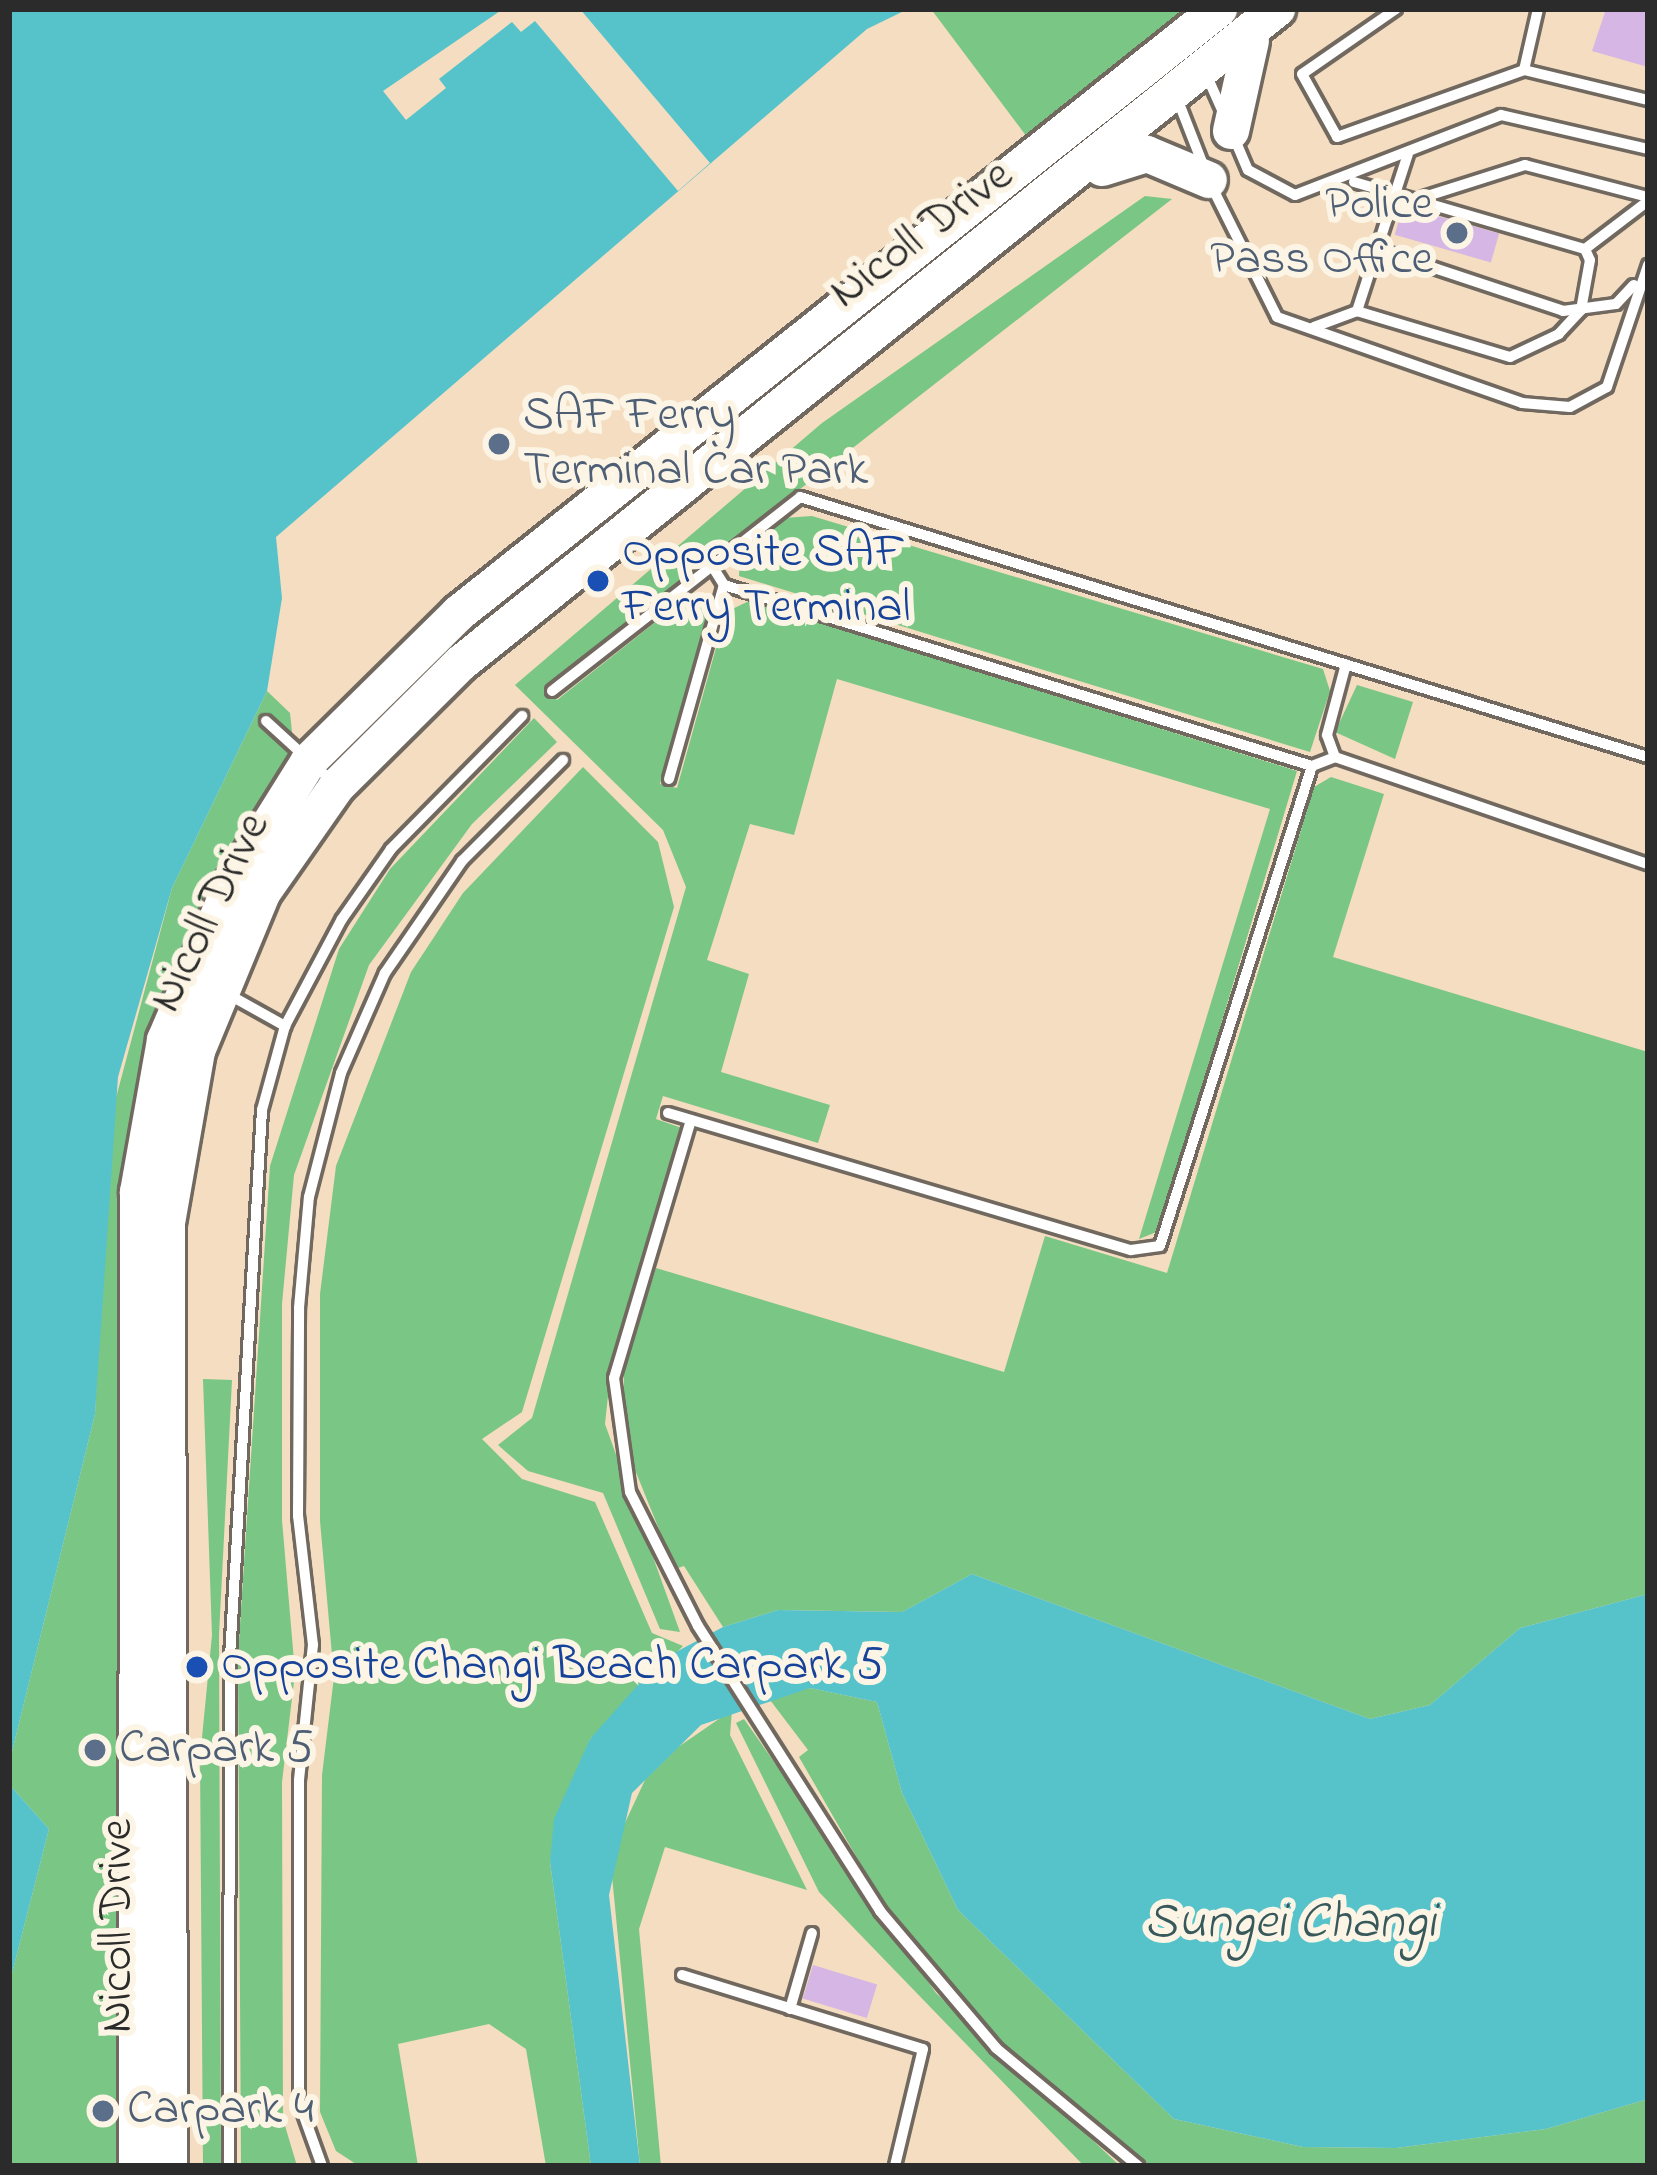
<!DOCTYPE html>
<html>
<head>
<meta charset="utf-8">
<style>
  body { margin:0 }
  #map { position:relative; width:1657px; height:2175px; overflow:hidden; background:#f4ddc0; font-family:"Indie Flower",sans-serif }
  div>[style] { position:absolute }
  .green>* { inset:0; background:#7ac685 }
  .water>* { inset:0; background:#56c3cb }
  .pier>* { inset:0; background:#f4ddc0 }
  .building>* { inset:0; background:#d5b6e4; transform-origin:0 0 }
  .roads { filter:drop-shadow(3px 0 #71695f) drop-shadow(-3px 0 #71695f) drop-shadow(0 3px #71695f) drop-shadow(0 -3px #71695f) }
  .service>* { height:10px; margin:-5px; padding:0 5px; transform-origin:5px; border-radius:5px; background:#fff }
  .primary>* { height:36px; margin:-18px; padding:0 18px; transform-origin:18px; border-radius:18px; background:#fff }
  .dots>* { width:33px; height:33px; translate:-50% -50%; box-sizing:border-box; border:6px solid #fcf5e5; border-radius:50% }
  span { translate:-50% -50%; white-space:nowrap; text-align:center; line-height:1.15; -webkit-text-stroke:12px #fcf5e5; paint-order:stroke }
  .service-label { font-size:48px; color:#4e5e75 }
  .right { translate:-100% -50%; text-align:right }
  .left { translate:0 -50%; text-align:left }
  .street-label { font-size:48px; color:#2b2b2b }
  .transit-label { font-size:48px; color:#164399 }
  .water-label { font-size:51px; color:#38595b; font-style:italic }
  .frame { position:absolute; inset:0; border:12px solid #2b2b2b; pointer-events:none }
</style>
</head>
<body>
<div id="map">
  <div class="green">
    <i style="clip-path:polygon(931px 9px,1189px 9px,1027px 137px)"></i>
    <i style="clip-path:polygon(1145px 196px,1172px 199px,545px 688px,557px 700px,691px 594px,708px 612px,660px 784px,677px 788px,726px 612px,749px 601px,1297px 771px,1159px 1231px,1139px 1239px,1270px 809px,837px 679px,794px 835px,750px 824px,707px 960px,749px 974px,721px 1072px,830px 1105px,818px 1143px,663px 1096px,656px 1119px,682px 1128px,612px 1358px,605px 1424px,680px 1632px,660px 1629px,603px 1493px,528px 1471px,498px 1445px,532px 1418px,686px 887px,663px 830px,515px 685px,822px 423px)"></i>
    <i style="clip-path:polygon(812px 516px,1323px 669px,1330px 691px,1310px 752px,739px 576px,740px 552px,784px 518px)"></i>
    <i style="clip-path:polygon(1357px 685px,1413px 702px,1395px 759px,1335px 732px)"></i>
    <i style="clip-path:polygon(267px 691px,290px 713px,296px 769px,210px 906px,147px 1038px,117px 1549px,128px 2166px,9px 2166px,9px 1985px,49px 1829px,9px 1784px,9px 1764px,95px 1414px,109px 1124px,172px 888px)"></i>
    <i style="clip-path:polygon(534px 718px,557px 742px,472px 824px,369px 965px,294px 1175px,282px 1304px,282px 1520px,295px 1673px,282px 1782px,283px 2119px,297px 2166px,241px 2166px,238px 1655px,270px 1166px,339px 949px,390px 869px)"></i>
    <i style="clip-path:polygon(583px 767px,658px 842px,674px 907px,522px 1412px,482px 1439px,522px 1479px,595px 1502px,652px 1633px,683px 1646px,590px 1739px,550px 1862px,591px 2166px,546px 2166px,526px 2049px,489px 2024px,398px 2044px,418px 2166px,359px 2166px,336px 2151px,320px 2112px,322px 1775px,334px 1677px,320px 1521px,320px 1294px,336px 1166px,411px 972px,463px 893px)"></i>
    <i style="clip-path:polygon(1331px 777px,1384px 794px,1333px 957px,1648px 1052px,1648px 1594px,1520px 1628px,1430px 1705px,1370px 1719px,972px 1574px,902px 1612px,778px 1610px,723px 1627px,684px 1566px,675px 1569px,623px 1440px,624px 1369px,656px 1268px,1004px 1372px,1045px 1236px,1167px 1273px,1314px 787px)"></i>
    <i style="clip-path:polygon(203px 1379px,232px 1380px,219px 1635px,221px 2166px,203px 2166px,200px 1758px,212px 1635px)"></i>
    <i style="clip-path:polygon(810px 1688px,877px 1702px,902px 1793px,958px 1910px,1174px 2119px,1303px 2147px,1396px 2148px,1546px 2129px,1648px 2099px,1648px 2166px,1147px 2165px,1000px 2042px,883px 1903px,799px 1757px,808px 1750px,767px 1696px)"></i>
    <i style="clip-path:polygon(732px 1710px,730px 1735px,807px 1890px,665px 1847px,639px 1929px,661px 2166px,640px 2166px,610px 1855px,652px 1765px)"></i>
    <i style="clip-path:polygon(744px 1719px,936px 1993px,1120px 2166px,1084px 2166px,819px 1892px,736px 1723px)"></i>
  </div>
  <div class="water">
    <i style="clip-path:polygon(9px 9px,908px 9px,867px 29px,276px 537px,282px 598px,267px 691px,172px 888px,118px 1077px,95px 1414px,9px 1764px)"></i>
    <i style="clip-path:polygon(972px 1574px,1370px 1719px,1430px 1705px,1520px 1628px,1648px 1594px,1648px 2099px,1546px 2129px,1396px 2148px,1303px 2147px,1174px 2119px,958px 1910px,902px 1793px,877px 1702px,810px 1688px,701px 1725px,632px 1793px,609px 1895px,640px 2166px,591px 2166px,550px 1862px,554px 1819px,590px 1739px,659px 1661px,723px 1627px,778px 1610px,902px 1612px)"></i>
    <i style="clip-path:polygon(9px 1784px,49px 1829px,9px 1985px)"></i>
  </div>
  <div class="pier">
    <i style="clip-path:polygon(503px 9px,580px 9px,710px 163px,678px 191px,535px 21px,521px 32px,512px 22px,439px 79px,446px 88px,406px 120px,383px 91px)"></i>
  </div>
  <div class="building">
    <i style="clip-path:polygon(1606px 9px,1648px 9px,1648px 67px,1592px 51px)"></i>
    <i style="left:1403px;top:206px;width:100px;height:30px;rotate:16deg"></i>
    <i style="left:813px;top:1965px;width:67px;height:35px;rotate:17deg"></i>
  </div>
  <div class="roads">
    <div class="service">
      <i style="left:1396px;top:9px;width:114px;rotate:145.3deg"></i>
      <i style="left:1302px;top:74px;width:72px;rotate:60.9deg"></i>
      <i style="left:1337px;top:137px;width:199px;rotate:-19.7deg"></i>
      <i style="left:1524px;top:70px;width:128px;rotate:13.6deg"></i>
      <i style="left:1524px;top:70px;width:63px;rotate:-77.1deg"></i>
      <i style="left:1206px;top:74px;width:42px;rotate:65.9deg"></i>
      <i style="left:1177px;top:98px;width:77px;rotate:68.7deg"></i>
      <i style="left:1233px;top:135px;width:38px;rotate:67deg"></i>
      <i style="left:1248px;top:170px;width:53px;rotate:28deg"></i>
      <i style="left:1295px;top:195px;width:221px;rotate:-21.2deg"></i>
      <i style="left:1501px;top:115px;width:151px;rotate:13deg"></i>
      <i style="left:1354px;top:182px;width:241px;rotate:16.2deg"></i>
      <i style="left:1585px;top:249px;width:12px;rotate:66deg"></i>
      <i style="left:1590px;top:260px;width:51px;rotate:100.2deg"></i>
      <i style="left:1581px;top:310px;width:33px;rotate:133deg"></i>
      <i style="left:1559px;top:334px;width:54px;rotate:154.9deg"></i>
      <i style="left:1510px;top:357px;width:160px;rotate:-163.3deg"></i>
      <i style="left:1212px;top:187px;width:145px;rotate:63.4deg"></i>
      <i style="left:1277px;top:317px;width:260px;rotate:19.3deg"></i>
      <i style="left:1522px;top:403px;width:48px;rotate:4.8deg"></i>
      <i style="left:1570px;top:407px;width:42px;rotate:-28.4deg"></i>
      <i style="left:1607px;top:387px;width:129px;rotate:-71.4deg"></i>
      <i style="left:1424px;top:197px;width:106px;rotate:-17.6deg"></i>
      <i style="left:1525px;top:165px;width:127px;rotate:14.6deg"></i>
      <i style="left:1377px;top:249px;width:196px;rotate:18.4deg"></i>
      <i style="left:1563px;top:311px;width:53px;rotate:-7.5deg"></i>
      <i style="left:1616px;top:304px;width:26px;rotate:-47deg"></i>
      <i style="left:1585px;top:249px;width:79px;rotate:-37.3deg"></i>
      <i style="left:1314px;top:327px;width:46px;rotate:-20.4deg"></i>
      <i style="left:1357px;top:311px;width:165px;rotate:-72deg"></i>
      <i style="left:552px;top:691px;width:315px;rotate:-38deg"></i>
      <i style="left:800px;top:497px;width:887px;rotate:17.05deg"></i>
      <i style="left:266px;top:721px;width:92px;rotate:42.4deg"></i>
      <i style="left:1335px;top:757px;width:331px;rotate:18.9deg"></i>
      <i style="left:1312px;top:766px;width:25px;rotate:-21deg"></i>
      <i style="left:1335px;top:757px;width:23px;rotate:-110deg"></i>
      <i style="left:1327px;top:735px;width:73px;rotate:-75deg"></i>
      <i style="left:669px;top:779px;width:202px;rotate:-74.2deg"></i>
      <i style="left:226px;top:993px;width:68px;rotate:29.2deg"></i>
      <i style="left:668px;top:1113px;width:483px;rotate:16.5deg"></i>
      <i style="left:1131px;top:1250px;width:29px;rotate:-8deg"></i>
      <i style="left:1160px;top:1246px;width:503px;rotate:-72.43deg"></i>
      <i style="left:1312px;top:766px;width:615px;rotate:-162.89deg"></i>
      <i style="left:724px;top:585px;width:22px;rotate:-122deg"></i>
      <i style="left:691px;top:1120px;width:269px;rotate:106.6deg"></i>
      <i style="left:614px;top:1378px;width:115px;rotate:82deg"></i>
      <i style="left:630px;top:1492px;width:150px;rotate:63.1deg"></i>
      <i style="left:698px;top:1626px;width:338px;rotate:57.4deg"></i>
      <i style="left:880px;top:1911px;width:180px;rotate:49.7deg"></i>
      <i style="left:996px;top:2048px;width:185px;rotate:39.7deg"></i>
      <i style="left:682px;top:1975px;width:252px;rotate:17.1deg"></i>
      <i style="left:923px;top:2049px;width:120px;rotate:103.5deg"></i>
      <i style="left:790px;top:2009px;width:79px;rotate:-73.9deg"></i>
      <i style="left:229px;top:2165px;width:508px;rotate:-89.89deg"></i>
      <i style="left:230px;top:1657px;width:548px;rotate:-86.65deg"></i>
      <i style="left:262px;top:1110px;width:87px;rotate:-74.7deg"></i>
      <i style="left:285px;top:1026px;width:121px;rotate:-62deg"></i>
      <i style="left:342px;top:919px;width:85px;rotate:-55deg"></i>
      <i style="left:391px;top:849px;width:187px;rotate:-45.4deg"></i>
      <i style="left:322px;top:2166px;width:68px;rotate:-109.8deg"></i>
      <i style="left:299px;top:2102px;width:322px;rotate:-90deg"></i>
      <i style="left:299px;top:1780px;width:136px;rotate:-84.1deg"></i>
      <i style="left:313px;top:1645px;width:130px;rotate:-96.6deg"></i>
      <i style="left:298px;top:1516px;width:208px;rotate:-89.7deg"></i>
      <i style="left:299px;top:1308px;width:111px;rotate:-84.9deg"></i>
      <i style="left:309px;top:1197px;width:128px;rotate:-75.5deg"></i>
      <i style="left:341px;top:1073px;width:109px;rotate:-66.3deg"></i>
      <i style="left:385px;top:973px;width:136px;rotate:-55.5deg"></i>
      <i style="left:462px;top:861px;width:143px;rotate:-45deg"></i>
    </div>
    <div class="primary">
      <i style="left:1231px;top:131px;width:92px;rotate:-77.5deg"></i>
      <i style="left:1102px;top:168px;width:47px;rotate:-17.3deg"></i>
      <i style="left:1147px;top:154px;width:67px;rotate:22.8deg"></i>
      <i style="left:137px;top:2166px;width:974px;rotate:-89.94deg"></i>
      <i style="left:138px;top:1192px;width:154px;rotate:-79.9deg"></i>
      <i style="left:165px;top:1040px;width:168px;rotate:-66.8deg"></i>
      <i style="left:231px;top:886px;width:147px;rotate:-58deg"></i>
      <i style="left:309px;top:761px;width:211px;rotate:-44.6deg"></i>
      <i style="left:459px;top:613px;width:971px;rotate:-38.48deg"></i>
      <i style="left:169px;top:2166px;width:943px;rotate:-90.12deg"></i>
      <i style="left:167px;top:1223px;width:175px;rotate:-80.1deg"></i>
      <i style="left:197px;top:1051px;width:172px;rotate:-67.5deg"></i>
      <i style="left:263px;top:892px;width:129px;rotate:-55.1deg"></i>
      <i style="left:337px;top:786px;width:175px;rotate:-44.8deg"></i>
      <i style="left:461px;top:663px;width:1046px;rotate:-38.71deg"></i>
    </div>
  </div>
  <div class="dots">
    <i style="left:1457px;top:233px;background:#5c6f8a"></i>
    <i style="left:499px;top:444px;background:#5c6f8a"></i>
    <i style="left:598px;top:581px;background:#1a4fb4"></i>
    <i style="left:197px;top:1667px;background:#1a4fb4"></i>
    <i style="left:95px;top:1750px;background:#5c6f8a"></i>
    <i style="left:103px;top:2111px;background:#5c6f8a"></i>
  </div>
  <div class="service-label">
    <span class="right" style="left:1433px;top:233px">Police<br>Pass Office</span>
    <span class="left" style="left:523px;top:444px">SAF Ferry<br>Terminal Car Park</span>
    <span class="left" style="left:119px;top:1750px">Carpark 5</span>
    <span class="left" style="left:127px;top:2111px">Carpark 4</span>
  </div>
  <div class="street-label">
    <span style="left:922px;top:235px;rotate:-37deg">Nicoll Drive</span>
    <span style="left:211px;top:913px;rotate:-64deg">Nicoll Drive</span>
    <span style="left:119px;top:1926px;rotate:-90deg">Nicoll Drive</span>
  </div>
  <div class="transit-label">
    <span class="left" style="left:622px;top:581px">Opposite SAF<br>Ferry Terminal</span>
    <span class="left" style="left:221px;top:1667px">Opposite Changi Beach Carpark 5</span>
  </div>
  <div class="water-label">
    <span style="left:1290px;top:1924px">Sungei Changi</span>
  </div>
  <div class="frame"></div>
</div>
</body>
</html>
